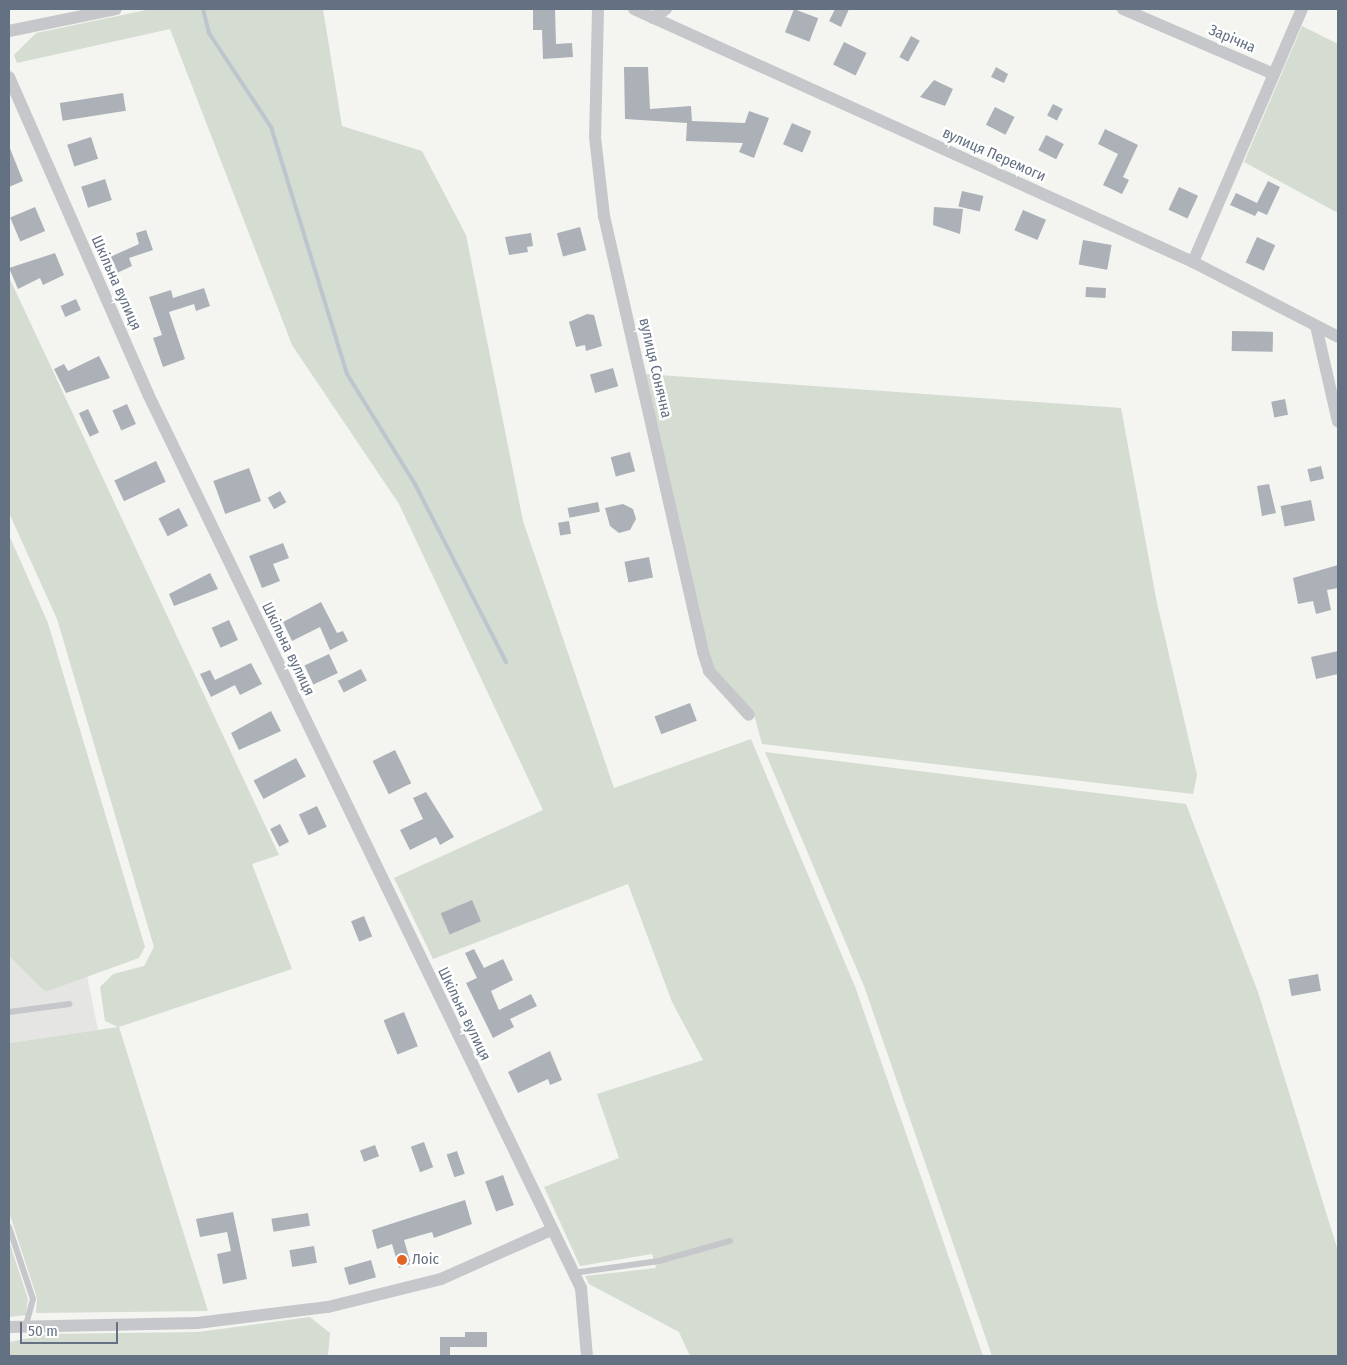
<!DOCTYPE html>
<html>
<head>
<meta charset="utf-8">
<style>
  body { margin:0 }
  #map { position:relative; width:1347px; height:1365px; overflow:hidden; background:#f4f5f1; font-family:"Fira Sans Condensed",sans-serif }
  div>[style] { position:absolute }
  .built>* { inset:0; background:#e5e6e4 }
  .green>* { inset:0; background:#d5dcd2 }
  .stream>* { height:4px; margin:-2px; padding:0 2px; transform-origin:2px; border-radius:2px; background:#bdc6cc }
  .building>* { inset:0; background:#abb1b7; transform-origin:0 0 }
  .lane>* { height:6px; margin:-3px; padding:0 3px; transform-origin:3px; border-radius:3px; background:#c5c7cb }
  .street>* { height:12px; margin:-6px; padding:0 6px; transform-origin:6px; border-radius:6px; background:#c5c7cb }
  .dots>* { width:14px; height:14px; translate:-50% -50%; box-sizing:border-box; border:2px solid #fff; border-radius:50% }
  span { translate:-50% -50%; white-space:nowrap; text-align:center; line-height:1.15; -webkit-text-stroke:5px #fff; paint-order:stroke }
  .street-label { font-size:15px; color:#647182 }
  .poi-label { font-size:15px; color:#647182 }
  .left { translate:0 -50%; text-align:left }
  .frame { position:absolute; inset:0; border:10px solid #647182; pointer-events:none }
  .scale { position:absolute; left:20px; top:1322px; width:98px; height:22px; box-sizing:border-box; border:2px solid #647182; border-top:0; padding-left:6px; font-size:15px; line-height:18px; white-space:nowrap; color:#647182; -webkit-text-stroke:4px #fff; paint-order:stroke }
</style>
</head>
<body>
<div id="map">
  <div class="built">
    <i style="clip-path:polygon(9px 956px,45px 992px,87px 975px,98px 1030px,9px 1043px)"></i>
  </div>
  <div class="green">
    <i style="clip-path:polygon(151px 9px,323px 9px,342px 126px,422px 151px,466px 235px,523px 521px,614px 788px,751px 739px,856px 989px,983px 1356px,690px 1356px,679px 1332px,589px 1284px,585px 1276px,656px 1268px,652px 1254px,580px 1266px,544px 1187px,619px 1158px,597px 1094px,703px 1060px,672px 1002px,628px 884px,433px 959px,394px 878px,543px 810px,399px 504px,292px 345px,170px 29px,17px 63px,14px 55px,36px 33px)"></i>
    <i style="clip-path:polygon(1302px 26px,1338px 44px,1338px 213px,1244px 162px)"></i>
    <i style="clip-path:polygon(9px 277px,279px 855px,252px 864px,292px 969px,119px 1027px,208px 1311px,36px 1313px,37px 1298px,9px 1212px,9px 1043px,118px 1027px,105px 1021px,100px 987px,113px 974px,144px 966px,154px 947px,57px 619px,9px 513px)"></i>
    <i style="clip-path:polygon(645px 374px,1121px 408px,1157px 603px,1197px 775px,1193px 794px,762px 744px,753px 711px,714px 668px,708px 651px)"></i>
    <i style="clip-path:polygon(9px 535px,48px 623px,145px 947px,139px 958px,45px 992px,9px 956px)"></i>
    <i style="clip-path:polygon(765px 752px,1186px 804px,1258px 992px,1338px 1251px,1338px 1356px,992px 1356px,864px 986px)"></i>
    <i style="clip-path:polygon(9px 1241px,28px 1299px,26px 1315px,9px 1317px)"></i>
    <i style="clip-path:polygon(310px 1317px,330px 1333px,328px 1356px,9px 1356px,9px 1342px,49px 1334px,198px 1332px)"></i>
  </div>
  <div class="stream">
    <i style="left:203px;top:9px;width:25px;rotate:76deg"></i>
    <i style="left:209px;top:33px;width:113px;rotate:56.6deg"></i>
    <i style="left:271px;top:127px;width:258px;rotate:72.9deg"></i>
    <i style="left:347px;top:374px;width:129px;rotate:58.3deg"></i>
    <i style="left:415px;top:484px;width:200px;rotate:62.9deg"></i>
  </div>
  <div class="building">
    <i style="clip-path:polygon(533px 9px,555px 9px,556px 44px,572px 43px,573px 57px,543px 59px,542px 30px,533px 30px)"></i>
    <i style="left:794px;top:9px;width:26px;height:25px;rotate:21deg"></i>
    <i style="clip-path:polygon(835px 9px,849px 9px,841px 27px,829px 21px)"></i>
    <i style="left:911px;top:36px;width:10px;height:24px;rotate:29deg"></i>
    <i style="left:844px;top:42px;width:25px;height:25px;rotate:26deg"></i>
    <i style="clip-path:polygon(624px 67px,648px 67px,650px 109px,691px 106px,692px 121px,745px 123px,749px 111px,769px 118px,754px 158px,739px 152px,743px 143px,686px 141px,687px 123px,625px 119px)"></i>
    <i style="clip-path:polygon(996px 67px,1008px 74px,1004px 83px,991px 77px)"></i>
    <i style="clip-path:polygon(934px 80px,953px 89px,945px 106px,920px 97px)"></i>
    <i style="left:123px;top:93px;width:18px;height:64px;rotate:81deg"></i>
    <i style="left:1053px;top:104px;width:11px;height:13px;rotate:27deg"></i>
    <i style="left:995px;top:107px;width:22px;height:20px;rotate:27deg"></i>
    <i style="left:792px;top:123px;width:21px;height:23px;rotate:23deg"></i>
    <i style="clip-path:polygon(1105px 129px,1138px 145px,1123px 177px,1129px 180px,1122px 194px,1103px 185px,1118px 154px,1098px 144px)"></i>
    <i style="left:1046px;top:135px;width:20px;height:17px;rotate:27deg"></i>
    <i style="left:91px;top:137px;width:23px;height:25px;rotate:72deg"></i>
    <i style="clip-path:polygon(9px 146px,23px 181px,9px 187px)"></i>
    <i style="left:105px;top:179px;width:22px;height:25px;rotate:72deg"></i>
    <i style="clip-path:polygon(1268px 181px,1280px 187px,1267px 215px,1258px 211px,1255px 216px,1230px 205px,1236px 193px,1257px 203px)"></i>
    <i style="left:1179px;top:187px;width:21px;height:25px;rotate:25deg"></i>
    <i style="left:962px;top:191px;width:22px;height:16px;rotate:13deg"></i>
    <i style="left:35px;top:207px;width:26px;height:27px;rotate:67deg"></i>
    <i style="clip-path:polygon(934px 207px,963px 209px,960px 234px,933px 225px)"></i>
    <i style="left:1023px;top:210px;width:25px;height:22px;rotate:23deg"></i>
    <i style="left:580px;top:227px;width:24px;height:24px;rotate:75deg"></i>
    <i style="clip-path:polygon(146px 230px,153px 250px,129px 258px,132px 266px,117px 273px,110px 257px,139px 244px,136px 233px)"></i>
    <i style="clip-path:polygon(531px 233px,533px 246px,527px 247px,528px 252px,509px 255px,505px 237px)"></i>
    <i style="left:1257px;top:237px;width:20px;height:28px;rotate:24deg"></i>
    <i style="left:1083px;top:240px;width:29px;height:25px;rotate:10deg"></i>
    <i style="clip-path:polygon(55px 253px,64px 275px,43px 285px,40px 278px,18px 289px,9px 268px)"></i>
    <i style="left:1086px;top:287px;width:20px;height:10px;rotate:3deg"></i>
    <i style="clip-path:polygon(204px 288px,210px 306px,196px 311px,194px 304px,169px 312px,185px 359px,163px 367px,153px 338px,162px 335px,149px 297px,171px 290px,173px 298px)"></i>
    <i style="left:76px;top:299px;width:12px;height:17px;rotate:66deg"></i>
    <i style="clip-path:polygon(587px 314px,594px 315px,602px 346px,586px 351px,585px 345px,576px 347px,569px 322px)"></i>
    <i style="left:1232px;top:331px;width:41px;height:20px;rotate:1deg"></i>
    <i style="clip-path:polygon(99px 356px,110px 378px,66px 393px,54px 369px,64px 364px,68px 371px)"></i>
    <i style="left:613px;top:368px;width:19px;height:24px;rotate:74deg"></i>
    <i style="left:1285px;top:399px;width:16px;height:14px;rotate:79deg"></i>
    <i style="left:127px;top:404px;width:22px;height:16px;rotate:66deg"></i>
    <i style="left:88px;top:409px;width:26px;height:10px;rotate:65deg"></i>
    <i style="left:630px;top:452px;width:20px;height:20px;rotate:75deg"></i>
    <i style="left:156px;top:461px;width:23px;height:46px;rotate:65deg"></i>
    <i style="left:1321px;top:466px;width:13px;height:14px;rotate:77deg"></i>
    <i style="left:249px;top:468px;width:35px;height:38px;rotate:70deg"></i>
    <i style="clip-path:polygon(1269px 484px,1276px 513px,1262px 516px,1257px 486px)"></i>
    <i style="left:280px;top:491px;width:13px;height:14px;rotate:61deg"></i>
    <i style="left:1311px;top:500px;width:21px;height:31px;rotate:79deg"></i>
    <i style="left:598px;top:502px;width:10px;height:31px;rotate:79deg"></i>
    <i style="clip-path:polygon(623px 504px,633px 509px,636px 519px,630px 530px,619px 533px,610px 526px,605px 508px)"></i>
    <i style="left:179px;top:508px;width:20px;height:23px;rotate:63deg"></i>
    <i style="left:569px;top:521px;width:13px;height:11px;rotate:81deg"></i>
    <i style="clip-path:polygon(283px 543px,289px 558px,273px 564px,280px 581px,262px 588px,249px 556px)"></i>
    <i style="left:649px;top:557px;width:21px;height:25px;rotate:79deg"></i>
    <i style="clip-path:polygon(1338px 565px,1338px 588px,1327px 590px,1331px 610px,1316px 614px,1313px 601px,1298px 604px,1293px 578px)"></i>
    <i style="clip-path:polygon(210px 573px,218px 589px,174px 606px,169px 594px)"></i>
    <i style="clip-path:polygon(321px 602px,337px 633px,343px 631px,348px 641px,330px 650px,320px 627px,292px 641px,283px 622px)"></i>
    <i style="left:229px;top:620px;width:22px;height:19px;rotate:66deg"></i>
    <i style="clip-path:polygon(1338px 651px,1338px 674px,1316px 679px,1311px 657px)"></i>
    <i style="left:329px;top:654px;width:21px;height:27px;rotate:65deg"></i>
    <i style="clip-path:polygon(251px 663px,262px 684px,240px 695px,235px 685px,211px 697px,200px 674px,210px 670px,215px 680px)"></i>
    <i style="left:361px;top:669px;width:13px;height:26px;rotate:63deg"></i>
    <i style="left:690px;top:703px;width:19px;height:38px;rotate:69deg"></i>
    <i style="clip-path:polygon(271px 711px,281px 731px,239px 750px,231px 733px)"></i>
    <i style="left:395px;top:750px;width:37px;height:25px;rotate:64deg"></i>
    <i style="left:296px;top:758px;width:21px;height:48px;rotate:62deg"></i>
    <i style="clip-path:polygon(426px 792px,454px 837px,440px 845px,436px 837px,410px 850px,400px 830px,423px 819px,413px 798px)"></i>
    <i style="left:317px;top:806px;width:23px;height:20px;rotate:65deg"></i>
    <i style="left:280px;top:824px;width:20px;height:11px;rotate:63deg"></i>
    <i style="left:472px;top:900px;width:23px;height:34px;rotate:67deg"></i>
    <i style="left:364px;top:916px;width:22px;height:14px;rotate:68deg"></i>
    <i style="clip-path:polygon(474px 949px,484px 968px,503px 959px,513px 980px,491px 991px,499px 1010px,531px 994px,537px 1006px,510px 1019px,514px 1027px,493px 1038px,466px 983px,477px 978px,465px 953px)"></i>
    <i style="left:1318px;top:974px;width:17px;height:30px;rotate:80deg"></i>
    <i style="left:404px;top:1012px;width:37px;height:22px;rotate:68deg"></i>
    <i style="clip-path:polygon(550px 1051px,562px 1080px,550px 1085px,548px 1079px,518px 1093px,508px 1072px)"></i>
    <i style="left:424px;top:1142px;width:27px;height:14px;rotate:70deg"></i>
    <i style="left:375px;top:1145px;width:12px;height:16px;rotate:70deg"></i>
    <i style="left:457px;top:1151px;width:24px;height:11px;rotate:71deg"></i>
    <i style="left:503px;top:1175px;width:32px;height:19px;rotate:70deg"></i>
    <i style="clip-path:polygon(465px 1200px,472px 1224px,434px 1238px,432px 1232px,404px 1240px,411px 1264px,399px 1268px,392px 1244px,377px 1249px,372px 1230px)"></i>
    <i style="clip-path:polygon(233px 1212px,247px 1279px,223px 1284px,217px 1254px,231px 1251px,227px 1232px,200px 1237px,196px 1219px)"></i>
    <i style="left:308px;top:1213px;width:13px;height:37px;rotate:81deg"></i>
    <i style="left:314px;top:1246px;width:17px;height:25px;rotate:80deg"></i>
    <i style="left:371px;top:1260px;width:18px;height:28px;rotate:74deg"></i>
    <i style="clip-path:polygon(465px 1332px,487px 1332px,487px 1347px,450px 1347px,450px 1355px,440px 1355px,440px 1337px,465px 1337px)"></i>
  </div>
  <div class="lane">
    <i style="left:9px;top:1012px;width:61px;rotate:-7.6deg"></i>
    <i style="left:9px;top:1227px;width:76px;rotate:71.6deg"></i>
    <i style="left:33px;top:1299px;width:27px;rotate:105deg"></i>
    <i style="left:573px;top:1273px;width:87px;rotate:-7.9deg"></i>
    <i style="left:659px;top:1261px;width:74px;rotate:-15.7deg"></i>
  </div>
  <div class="street">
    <i style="left:598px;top:9px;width:128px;rotate:91.3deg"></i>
    <i style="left:595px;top:137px;width:80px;rotate:83.5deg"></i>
    <i style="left:604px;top:216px;width:447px;rotate:77.2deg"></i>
    <i style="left:703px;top:652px;width:20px;rotate:72deg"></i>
    <i style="left:709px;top:671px;width:59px;rotate:47.7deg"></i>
    <i style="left:634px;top:9px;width:614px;rotate:24.35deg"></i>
    <i style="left:1193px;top:262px;width:163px;rotate:27.3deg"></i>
    <i style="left:1123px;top:9px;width:164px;rotate:23.3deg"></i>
    <i style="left:653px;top:18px;width:16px;rotate:-35deg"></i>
    <i style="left:9px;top:31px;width:109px;rotate:-11.6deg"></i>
    <i style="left:9px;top:77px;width:346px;rotate:66.3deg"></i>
    <i style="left:148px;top:394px;width:993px;rotate:64.16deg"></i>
    <i style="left:581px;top:1288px;width:68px;rotate:85deg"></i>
    <i style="left:1193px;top:262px;width:275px;rotate:-66.7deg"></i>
    <i style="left:1316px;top:326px;width:98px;rotate:77.1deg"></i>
    <i style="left:9px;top:1327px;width:188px;rotate:-1.2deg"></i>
    <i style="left:197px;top:1323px;width:132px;rotate:-7deg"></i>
    <i style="left:328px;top:1307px;width:116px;rotate:-13.9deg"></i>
    <i style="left:441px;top:1279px;width:120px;rotate:-24deg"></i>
  </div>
  <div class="dots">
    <i style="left:402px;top:1260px;background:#e16425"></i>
  </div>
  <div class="street-label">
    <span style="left:1232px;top:39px;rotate:23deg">Зарічна</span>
    <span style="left:994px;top:155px;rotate:24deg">вулиця Перемоги</span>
    <span style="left:116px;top:283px;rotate:66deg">Шкільна вулиця</span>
    <span style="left:655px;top:368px;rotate:77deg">вулиця Сонячна</span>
    <span style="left:288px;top:649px;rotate:64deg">Шкільна вулиця</span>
    <span style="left:464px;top:1014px;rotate:64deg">Шкільна вулиця</span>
  </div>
  <div class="poi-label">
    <span class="left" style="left:412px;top:1260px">Лоіс</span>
  </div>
  <div class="frame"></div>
  <div class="scale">50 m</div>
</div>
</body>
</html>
